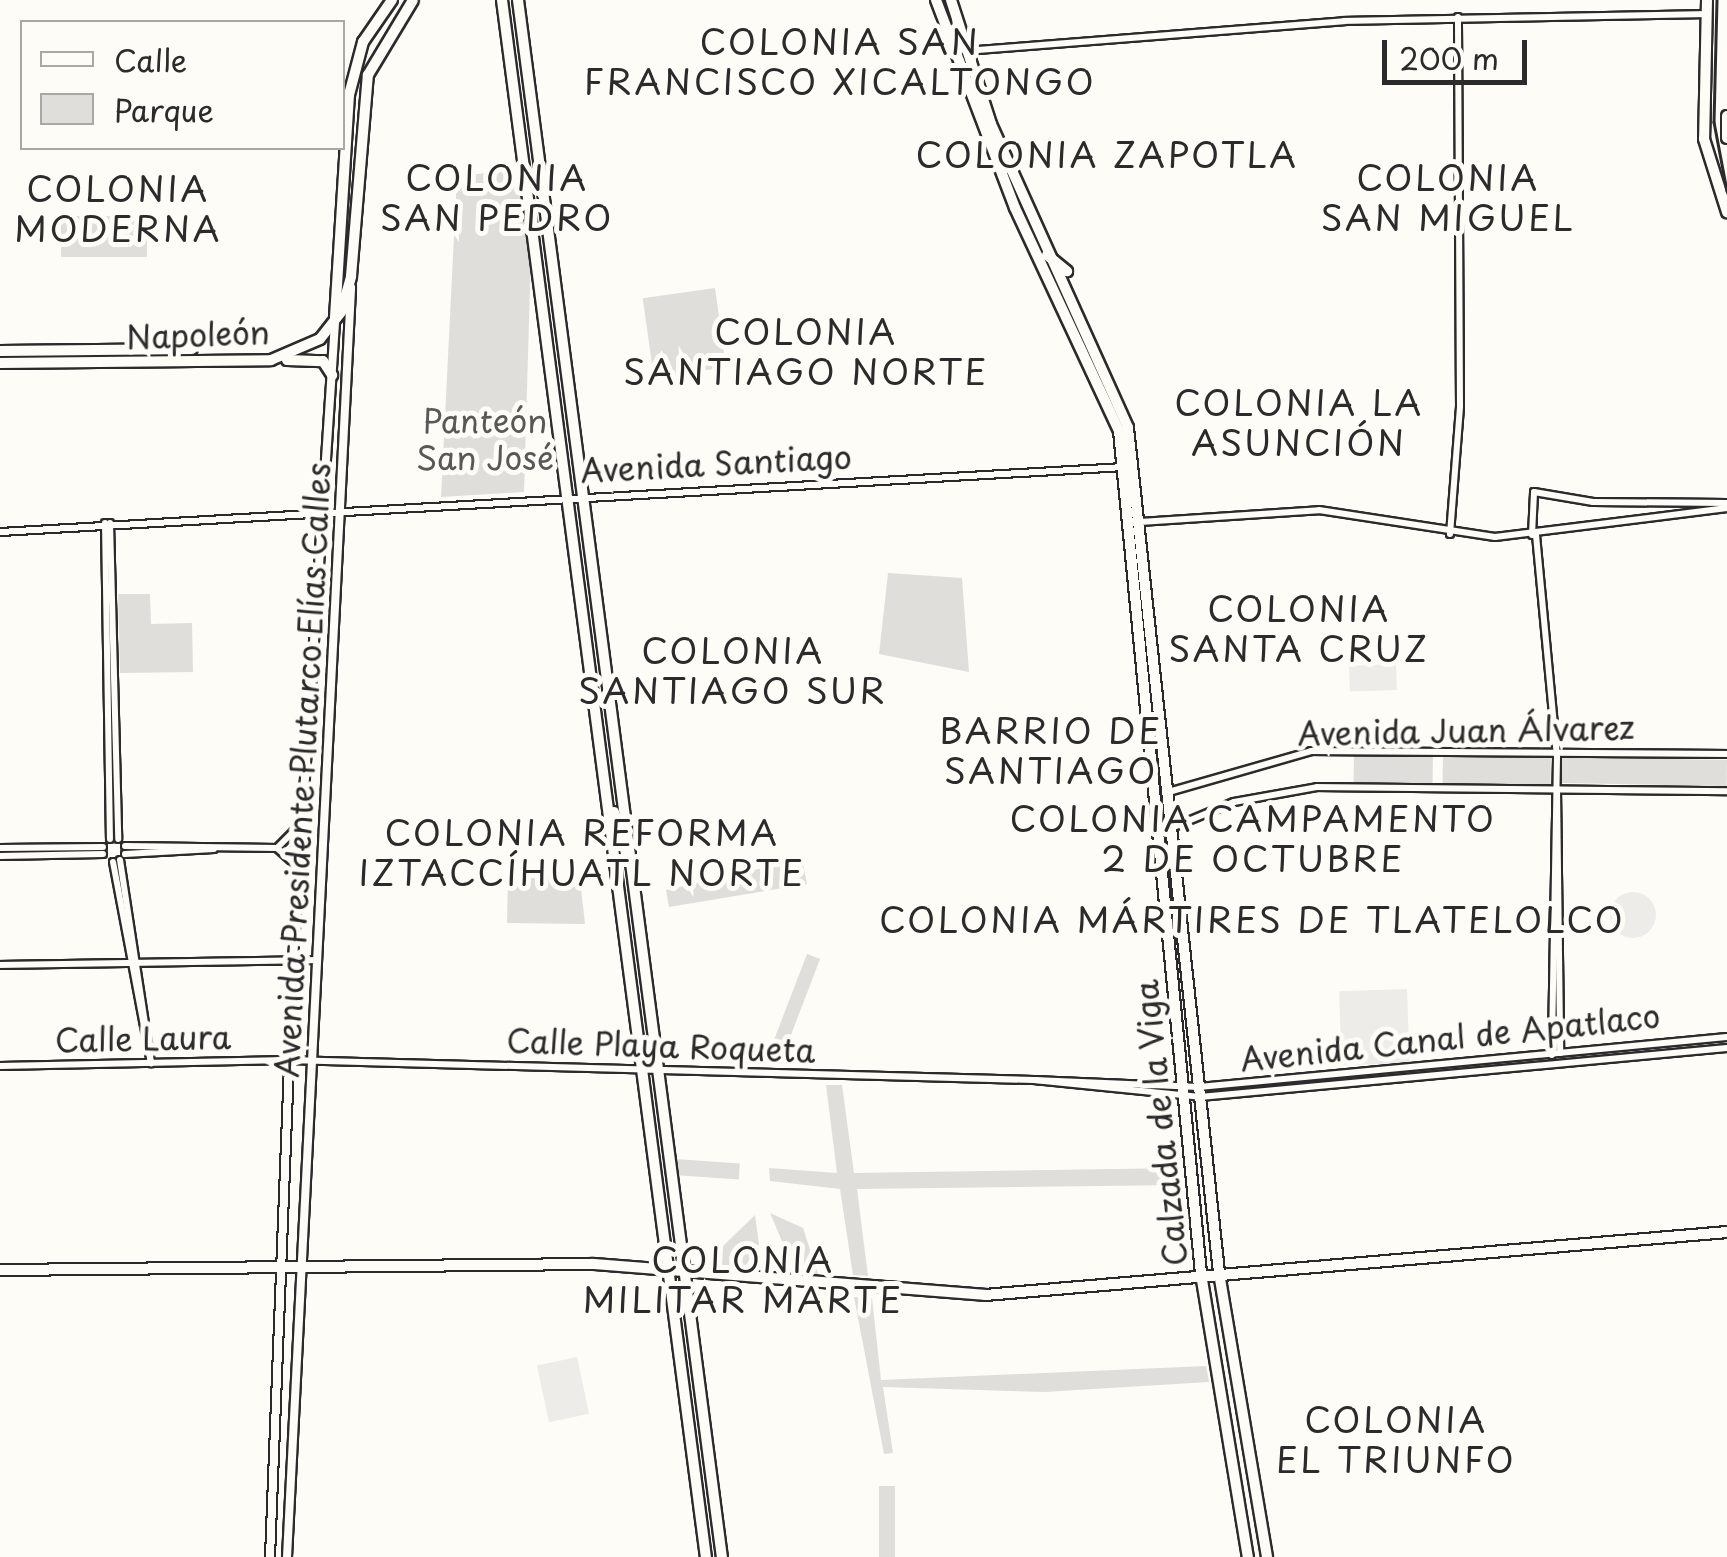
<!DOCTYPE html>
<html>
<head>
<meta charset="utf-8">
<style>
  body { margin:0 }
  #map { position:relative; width:1727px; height:1557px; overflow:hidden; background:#fdfcf7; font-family:"Playpen Sans",sans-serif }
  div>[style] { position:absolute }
  .built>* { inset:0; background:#edece8; transform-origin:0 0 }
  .round { border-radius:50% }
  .green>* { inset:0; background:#dfdeda; transform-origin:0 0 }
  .roads { filter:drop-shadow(2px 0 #2b2b2b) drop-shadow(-2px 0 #2b2b2b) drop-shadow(0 2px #2b2b2b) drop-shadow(0 -2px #2b2b2b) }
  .tertiary>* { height:6px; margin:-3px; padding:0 3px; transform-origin:3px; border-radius:3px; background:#fdfcf7 }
  .secondary>* { height:8px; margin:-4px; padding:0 4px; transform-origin:4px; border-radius:4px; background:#fdfcf7 }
  .primary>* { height:10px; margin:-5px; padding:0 5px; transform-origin:5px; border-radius:5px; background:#fdfcf7 }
  .rail>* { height:2.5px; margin:-1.25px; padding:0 1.25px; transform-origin:1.25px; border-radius:1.25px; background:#2b2b2b }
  span { translate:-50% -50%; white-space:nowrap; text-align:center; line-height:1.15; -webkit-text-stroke:10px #fdfcf7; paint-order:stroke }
  .street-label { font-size:32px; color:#2b2b2b }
  .park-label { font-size:32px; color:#585857 }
  .neighbourhood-label { font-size:35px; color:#2b2b2b; letter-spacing:2.5px }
  .legend { position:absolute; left:20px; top:20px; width:325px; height:130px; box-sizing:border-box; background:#fdfcf7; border:2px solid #a9a8a5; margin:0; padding:12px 18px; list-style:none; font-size:30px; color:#2b2b2b }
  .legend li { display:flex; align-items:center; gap:20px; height:50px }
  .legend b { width:50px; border:2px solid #a9a8a5 }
  .scale { position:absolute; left:1382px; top:40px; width:145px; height:45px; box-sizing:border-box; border:5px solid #2b2b2b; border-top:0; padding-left:12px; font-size:30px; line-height:35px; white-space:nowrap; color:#2b2b2b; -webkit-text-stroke:8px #fdfcf7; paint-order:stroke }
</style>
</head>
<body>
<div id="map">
  <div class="built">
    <i style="left:1396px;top:664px;width:26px;height:47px;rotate:88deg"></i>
    <i class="round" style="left:1610px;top:892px;width:46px;height:46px"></i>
    <i style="left:1407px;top:989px;width:74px;height:68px;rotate:88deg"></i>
    <i style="left:577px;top:1357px;width:58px;height:41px;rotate:78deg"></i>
  </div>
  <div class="green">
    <i style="clip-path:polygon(519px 170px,531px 253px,524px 492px,441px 497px,457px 176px)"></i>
    <i style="left:61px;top:216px;width:86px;height:41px"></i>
    <i style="left:715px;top:288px;width:80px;height:73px;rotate:82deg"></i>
    <i style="clip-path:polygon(888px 573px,962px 578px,969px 672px,879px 654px)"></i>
    <i style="clip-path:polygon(118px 594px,150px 594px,151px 624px,192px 623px,193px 672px,120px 673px)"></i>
    <i style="left:1354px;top:755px;width:79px;height:28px;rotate:1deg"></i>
    <i style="left:1443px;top:756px;width:108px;height:28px;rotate:1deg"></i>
    <i style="left:1561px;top:757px;width:166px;height:26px;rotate:1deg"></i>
    <i style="clip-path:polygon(802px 859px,807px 884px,669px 907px,666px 890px)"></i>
    <i style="clip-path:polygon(508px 876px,580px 880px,585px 924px,507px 923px)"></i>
    <i style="left:807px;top:954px;width:14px;height:95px;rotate:21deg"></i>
    <i style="clip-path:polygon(826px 1085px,842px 1085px,854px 1173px,1179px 1168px,1181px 1185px,857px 1189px,868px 1276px,853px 1275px,840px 1189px,770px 1181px,769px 1168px,837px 1173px)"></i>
    <i style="left:675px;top:1159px;width:65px;height:16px;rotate:4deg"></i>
    <i style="clip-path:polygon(770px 1213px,803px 1228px,819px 1277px,796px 1274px)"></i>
    <i style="clip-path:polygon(755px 1215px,759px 1244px,743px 1270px,722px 1268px,723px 1246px)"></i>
    <i style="clip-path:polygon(854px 1297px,872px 1298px,881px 1380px,1206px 1366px,1209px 1382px,1044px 1392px,883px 1387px,893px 1453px,884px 1454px)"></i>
    <i style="left:879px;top:1486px;width:16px;height:72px"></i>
  </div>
  <div class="roads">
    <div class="tertiary">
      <i style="left:965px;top:51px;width:380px;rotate:-4.5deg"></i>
      <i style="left:1344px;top:21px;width:362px;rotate:-1.1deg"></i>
      <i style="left:1140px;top:522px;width:179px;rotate:-3.8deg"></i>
      <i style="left:1319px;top:510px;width:178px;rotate:8.7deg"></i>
      <i style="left:1495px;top:537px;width:234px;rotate:-7.1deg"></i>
      <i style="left:105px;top:523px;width:316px;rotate:89.1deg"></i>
      <i style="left:110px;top:523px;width:316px;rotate:88.5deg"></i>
      <i style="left:0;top:532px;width:1126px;rotate:-3.31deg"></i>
      <i style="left:1450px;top:534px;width:128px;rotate:-85.5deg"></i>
      <i style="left:1460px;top:406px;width:389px;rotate:-90.3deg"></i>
      <i style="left:1532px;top:535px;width:43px;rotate:-87.3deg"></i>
      <i style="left:1534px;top:492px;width:60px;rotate:9.6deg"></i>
      <i style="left:1593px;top:502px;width:134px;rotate:0.4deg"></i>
      <i style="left:1536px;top:535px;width:224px;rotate:84.6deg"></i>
      <i style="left:1557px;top:758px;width:297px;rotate:91deg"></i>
      <i style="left:1557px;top:789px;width:264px;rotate:89.3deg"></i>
      <i style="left:1165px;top:793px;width:152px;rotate:-16deg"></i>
      <i style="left:1311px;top:751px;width:416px;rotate:0.4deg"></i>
      <i style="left:1157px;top:834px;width:83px;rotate:-22.6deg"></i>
      <i style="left:1234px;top:802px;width:84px;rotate:-10.2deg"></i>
      <i style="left:1317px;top:787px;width:410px;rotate:0.6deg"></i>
      <i style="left:125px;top:846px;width:152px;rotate:0.8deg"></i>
      <i style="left:277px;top:848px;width:28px;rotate:42deg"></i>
      <i style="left:0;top:848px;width:103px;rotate:-0.6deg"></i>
      <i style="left:277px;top:848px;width:34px;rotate:-45deg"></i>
      <i style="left:125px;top:854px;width:89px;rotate:-3.2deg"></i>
      <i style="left:0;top:856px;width:103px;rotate:-1.1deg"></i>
      <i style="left:120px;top:860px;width:204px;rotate:81.3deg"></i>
      <i style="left:113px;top:862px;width:205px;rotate:79.3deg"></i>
      <i style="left:0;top:965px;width:318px;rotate:-0.9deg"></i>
      <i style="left:0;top:1066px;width:288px;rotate:-1.2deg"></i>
      <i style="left:288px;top:1060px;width:746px;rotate:1.54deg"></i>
      <i style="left:1034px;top:1080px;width:167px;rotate:5.8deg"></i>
      <i style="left:1200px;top:1097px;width:529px;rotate:-5.31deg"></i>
      <i style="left:1034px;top:1080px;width:165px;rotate:2.4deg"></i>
      <i style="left:1199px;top:1087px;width:530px;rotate:-5.41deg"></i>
    </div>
    <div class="secondary">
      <i style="left:270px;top:1557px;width:597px;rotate:-87.79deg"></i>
      <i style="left:293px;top:960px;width:638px;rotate:-86.23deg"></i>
      <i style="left:287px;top:1557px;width:1271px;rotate:-87.11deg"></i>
    </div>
    <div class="primary">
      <i style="left:502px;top:0;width:1570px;rotate:82.54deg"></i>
      <i style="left:518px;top:0;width:1570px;rotate:82.54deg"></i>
      <i style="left:936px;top:0;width:222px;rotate:69.2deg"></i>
      <i style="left:1015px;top:208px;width:246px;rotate:65deg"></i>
      <i style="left:1119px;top:431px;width:847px;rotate:84.44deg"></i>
      <i style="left:1201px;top:1274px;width:287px;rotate:80.6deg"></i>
      <i style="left:951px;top:0;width:130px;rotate:72.1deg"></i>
      <i style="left:991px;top:124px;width:333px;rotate:65.7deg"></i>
      <i style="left:1128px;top:428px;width:850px;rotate:83.85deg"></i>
      <i style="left:1219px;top:1273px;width:288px;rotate:80.4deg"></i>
      <i style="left:1707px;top:0;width:139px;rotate:91.2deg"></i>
      <i style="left:1704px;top:139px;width:77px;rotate:72.5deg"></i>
      <i style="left:1727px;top:116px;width:22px;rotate:90deg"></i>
      <i style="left:1047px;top:255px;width:26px;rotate:39deg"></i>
      <i style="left:335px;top:317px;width:222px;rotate:-86.4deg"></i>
      <i style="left:349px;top:95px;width:55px;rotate:-75.2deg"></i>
      <i style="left:363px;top:42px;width:51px;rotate:-55.4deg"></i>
      <i style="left:0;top:351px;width:192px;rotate:-0.6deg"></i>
      <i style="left:287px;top:360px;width:36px;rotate:2deg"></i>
      <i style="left:323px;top:361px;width:17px;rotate:57deg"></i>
      <i style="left:0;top:363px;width:271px;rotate:-0.6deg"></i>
      <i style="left:271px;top:360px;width:53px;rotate:-23.2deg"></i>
      <i style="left:320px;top:339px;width:34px;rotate:-52deg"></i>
      <i style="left:341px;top:312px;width:37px;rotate:-74deg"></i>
      <i style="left:351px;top:276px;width:202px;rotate:-85.2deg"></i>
      <i style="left:368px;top:75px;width:87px;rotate:-59deg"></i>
      <i style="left:614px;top:812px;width:43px;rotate:73.7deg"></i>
      <i style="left:0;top:1270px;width:593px;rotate:-0.58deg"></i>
      <i style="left:593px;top:1264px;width:393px;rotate:4.5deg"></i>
      <i style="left:985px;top:1295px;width:745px;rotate:-4.85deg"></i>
    </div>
  </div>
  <div class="rail">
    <i style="left:1717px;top:0;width:122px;rotate:91.4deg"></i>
    <i style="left:1714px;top:122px;width:70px;rotate:79.3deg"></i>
  </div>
  <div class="street-label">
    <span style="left:198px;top:334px;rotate:-2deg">Napoleón</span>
    <span style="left:716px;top:463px;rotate:-3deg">Avenida Santiago</span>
    <span style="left:1466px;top:730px;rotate:-1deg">Avenida Juan Álvarez</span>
    <span style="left:302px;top:770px;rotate:-87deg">Avenida Presidente Plutarco Elías Calles</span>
    <span style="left:1450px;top:1037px;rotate:-6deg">Avenida Canal de Apatlaco</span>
    <span style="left:143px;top:1038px;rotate:-1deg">Calle Laura</span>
    <span style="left:661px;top:1045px;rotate:2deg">Calle Playa Roqueta</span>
    <span style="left:1160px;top:1123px;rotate:-96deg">Calzada de la Viga</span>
  </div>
  <div class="park-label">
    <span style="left:485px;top:439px">Panteón<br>San José</span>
  </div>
  <div class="neighbourhood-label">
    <span style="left:840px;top:61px">COLONIA SAN<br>FRANCISCO XICALTONGO</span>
    <span style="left:1107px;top:154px">COLONIA ZAPOTLA</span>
    <span style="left:497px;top:197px">COLONIA<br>SAN PEDRO</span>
    <span style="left:1448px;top:197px">COLONIA<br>SAN MIGUEL</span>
    <span style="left:118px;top:208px">COLONIA<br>MODERNA</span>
    <span style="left:806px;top:351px">COLONIA<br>SANTIAGO NORTE</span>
    <span style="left:1299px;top:422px">COLONIA LA<br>ASUNCIÓN</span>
    <span style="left:1299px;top:628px">COLONIA<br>SANTA CRUZ</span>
    <span style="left:733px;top:670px">COLONIA<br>SANTIAGO SUR</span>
    <span style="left:1051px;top:750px">BARRIO DE<br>SANTIAGO</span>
    <span style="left:1253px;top:838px">COLONIA CAMPAMENTO<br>2 DE OCTUBRE</span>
    <span style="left:582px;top:852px">COLONIA REFORMA<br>IZTACCÍHUATL NORTE</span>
    <span style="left:1252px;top:919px">COLONIA MÁRTIRES DE TLATELOLCO</span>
    <span style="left:743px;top:1279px">COLONIA<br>MILITAR MARTE</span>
    <span style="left:1396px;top:1439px">COLONIA<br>EL TRIUNFO</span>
  </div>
  <ul class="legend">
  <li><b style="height:12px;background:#fdfcf7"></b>Calle</li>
  <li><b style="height:28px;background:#dfdeda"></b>Parque</li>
  </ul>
  <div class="scale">200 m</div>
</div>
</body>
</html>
